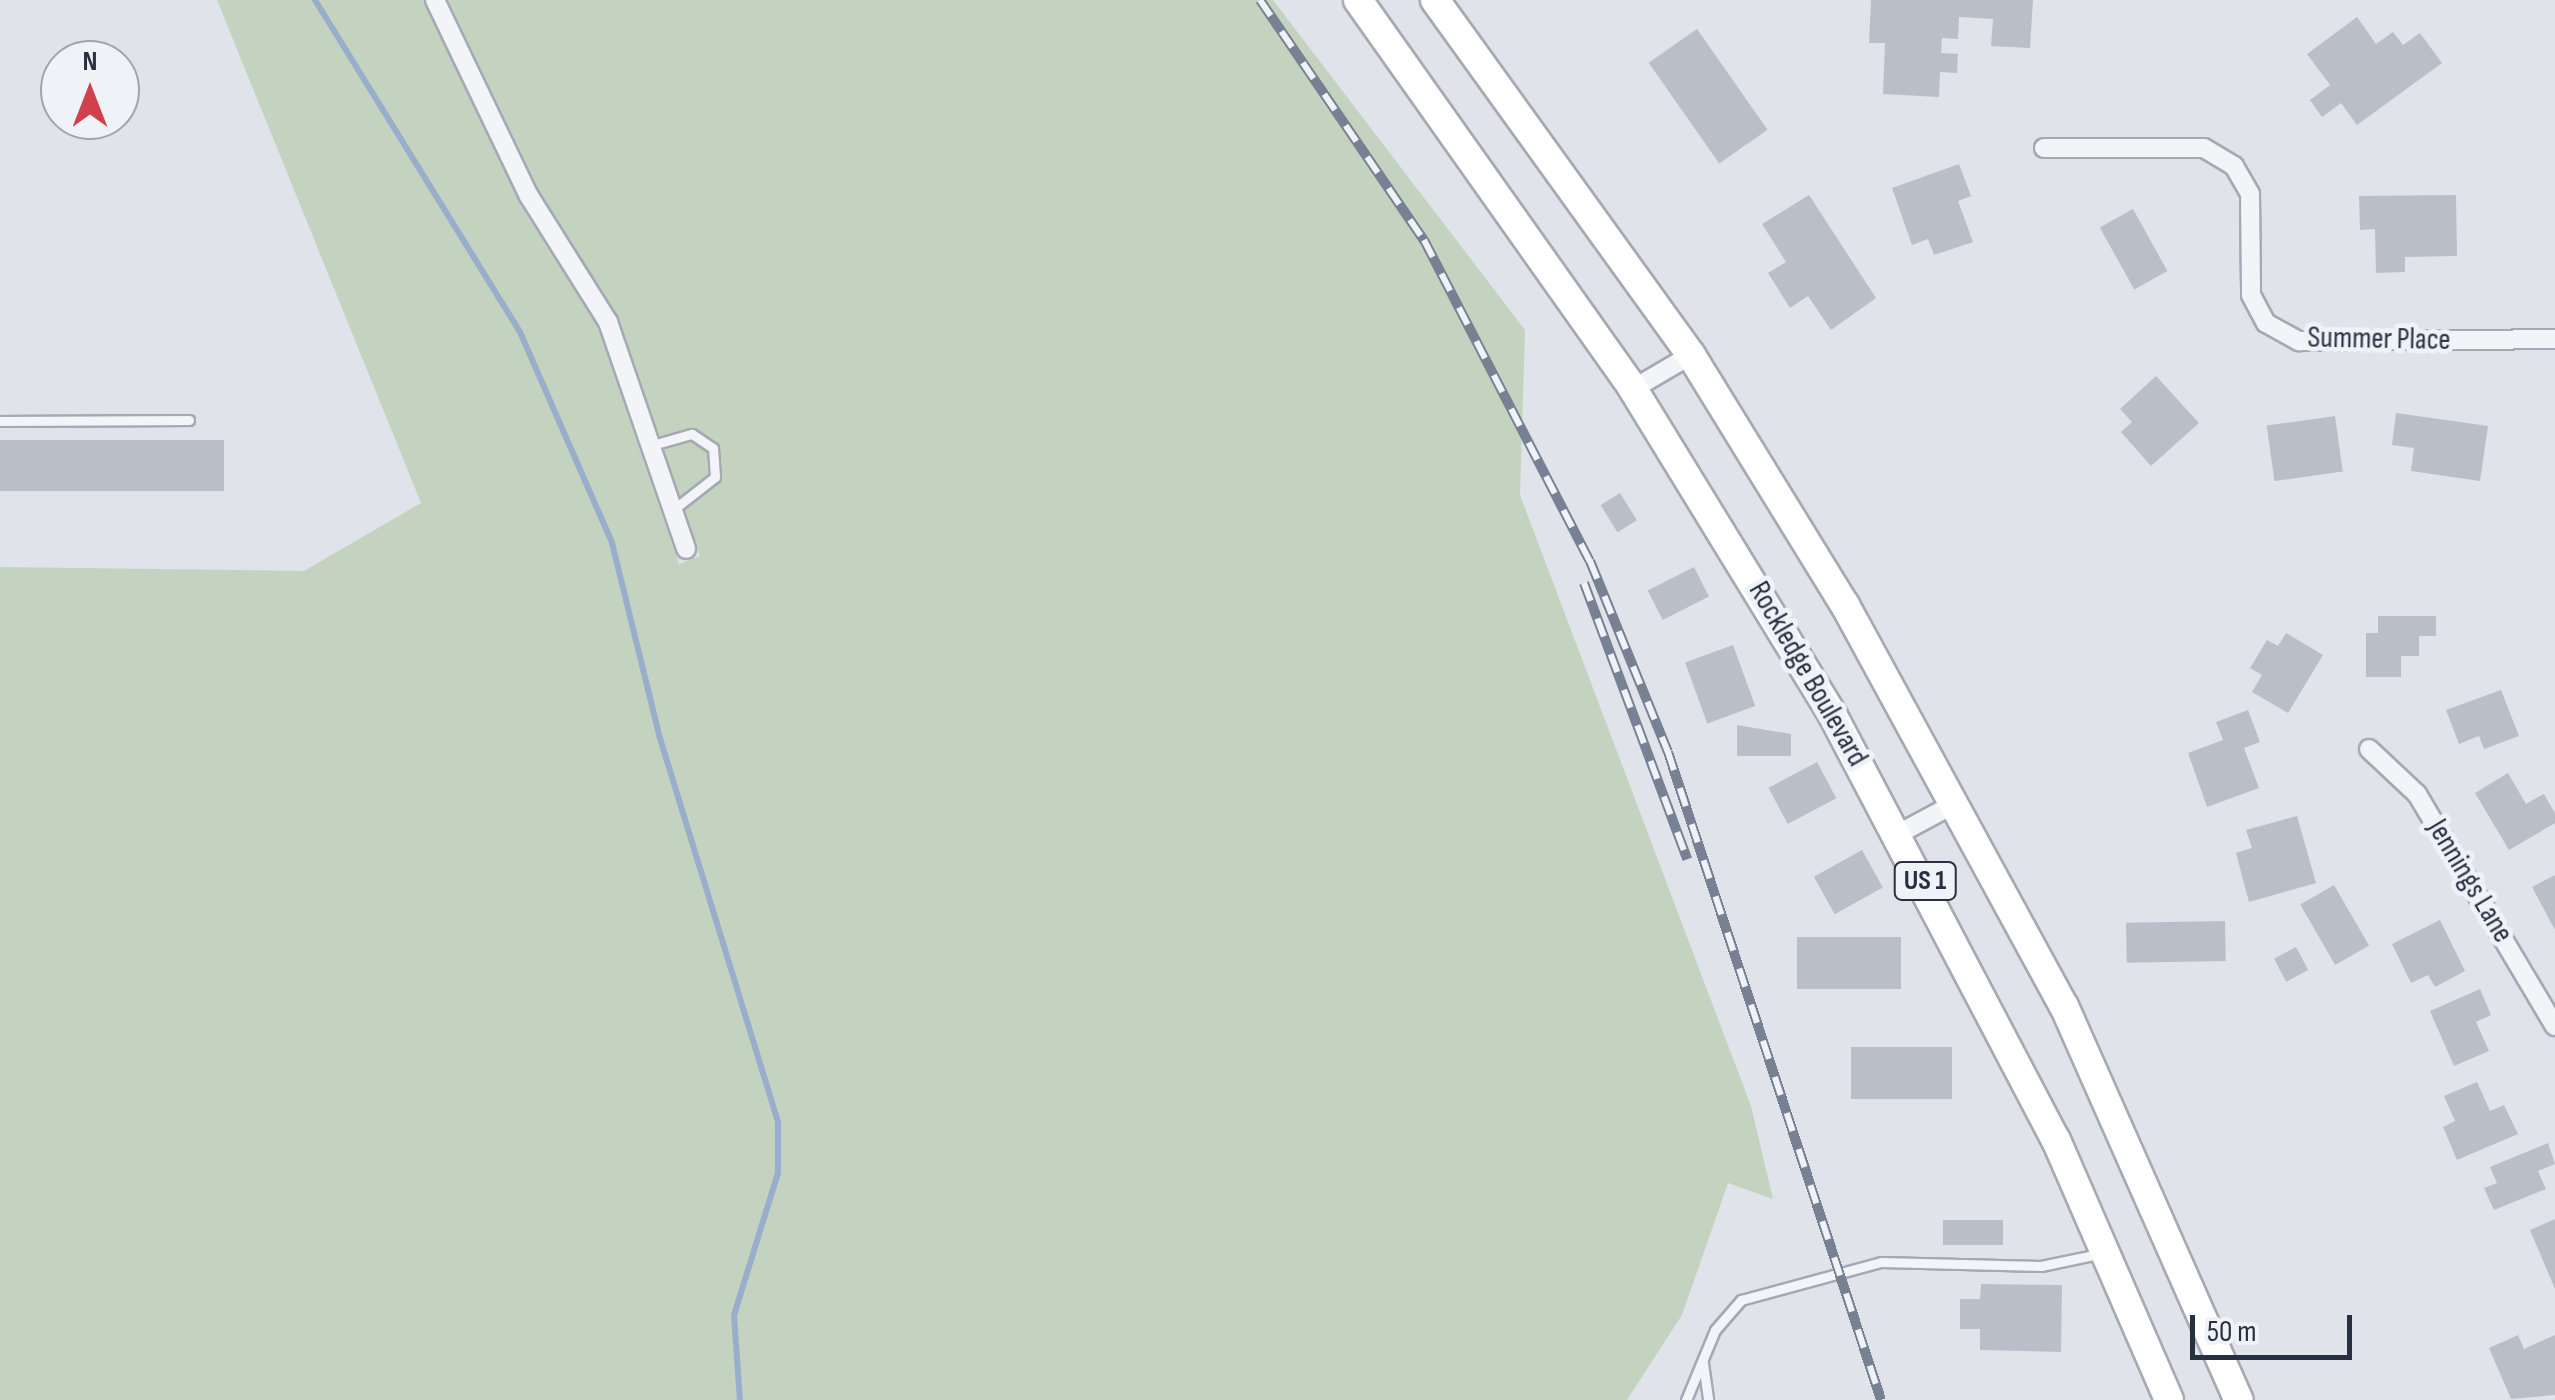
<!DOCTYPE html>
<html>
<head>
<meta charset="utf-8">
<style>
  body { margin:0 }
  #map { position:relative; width:2555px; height:1400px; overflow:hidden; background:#e0e3e9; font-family:"Sofia Sans Condensed",sans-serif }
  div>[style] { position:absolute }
  .green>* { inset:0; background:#c4d3c0 }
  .stream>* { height:6px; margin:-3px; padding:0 3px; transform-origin:3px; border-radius:3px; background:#99aecb }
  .building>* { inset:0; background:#babec9; transform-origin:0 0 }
  .roads { filter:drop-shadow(2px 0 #a5a9b3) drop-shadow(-2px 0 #a5a9b3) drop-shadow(0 2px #a5a9b3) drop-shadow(0 -2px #a5a9b3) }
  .service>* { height:9px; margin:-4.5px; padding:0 4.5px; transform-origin:4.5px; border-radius:4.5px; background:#f2f4f7 }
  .minor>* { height:18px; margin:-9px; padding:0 9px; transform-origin:9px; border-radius:9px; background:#f2f4f7 }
  .primary>* { height:28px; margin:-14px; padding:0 14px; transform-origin:14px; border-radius:14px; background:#fff }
  .rail>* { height:10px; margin-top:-5px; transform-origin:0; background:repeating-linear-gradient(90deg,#eff2f7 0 19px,#788193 0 38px); box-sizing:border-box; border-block:2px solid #788193 }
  span { translate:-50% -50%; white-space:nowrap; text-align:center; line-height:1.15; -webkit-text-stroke:10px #eff2f7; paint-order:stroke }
  .shield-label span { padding:2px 8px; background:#eff2f7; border:2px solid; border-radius:8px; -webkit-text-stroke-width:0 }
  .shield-label { font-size:28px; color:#282f41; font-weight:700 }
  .street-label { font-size:30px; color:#282f41 }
  .north { position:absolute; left:40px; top:40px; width:100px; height:100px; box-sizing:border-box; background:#eff2f7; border:2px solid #9fa4ae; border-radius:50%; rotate:0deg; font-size:28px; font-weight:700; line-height:40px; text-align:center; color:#282f41 }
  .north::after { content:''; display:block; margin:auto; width:35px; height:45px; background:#d3404d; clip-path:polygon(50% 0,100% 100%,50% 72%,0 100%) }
  .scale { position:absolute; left:2190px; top:1315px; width:162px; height:45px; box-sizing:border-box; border:5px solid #282f41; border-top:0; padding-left:12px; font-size:30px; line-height:35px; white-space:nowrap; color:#282f41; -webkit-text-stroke:8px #eff2f7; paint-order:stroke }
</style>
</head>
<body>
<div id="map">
  <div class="green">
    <i style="clip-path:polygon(217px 0,423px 0,520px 204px,598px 328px,679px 564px,700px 556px,617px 316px,539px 190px,448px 0,1273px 0,1525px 330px,1520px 495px,1751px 1106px,1773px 1199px,1728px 1183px,1682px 1315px,1627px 1400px,0 1400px,0 567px,304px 571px,421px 503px)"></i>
  </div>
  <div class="stream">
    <i style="left:315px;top:0;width:390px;rotate:58.3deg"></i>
    <i style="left:520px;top:332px;width:230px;rotate:66.4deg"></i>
    <i style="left:612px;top:543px;width:198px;rotate:76.2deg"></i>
    <i style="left:659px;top:735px;width:405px;rotate:72.9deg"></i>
    <i style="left:778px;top:1122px;width:51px;rotate:90deg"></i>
    <i style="left:778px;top:1173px;width:149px;rotate:107.2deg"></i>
    <i style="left:734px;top:1315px;width:85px;rotate:86deg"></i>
  </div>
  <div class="building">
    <i style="clip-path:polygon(1871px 0,2033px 0,2030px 48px,1991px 46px,1993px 19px,1959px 17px,1958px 39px,1942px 38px,1941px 53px,1958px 54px,1957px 73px,1940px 72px,1939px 97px,1883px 94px,1885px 43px,1869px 43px)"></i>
    <i style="clip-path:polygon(2357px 17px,2376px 44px,2393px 32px,2403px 45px,2420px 33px,2442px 63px,2357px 125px,2341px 103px,2322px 117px,2310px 100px,2330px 85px,2307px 54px)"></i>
    <i style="left:1697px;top:29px;width:123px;height:59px;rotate:55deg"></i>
    <i style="clip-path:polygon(1959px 164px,1971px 196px,1958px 201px,1973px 242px,1934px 255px,1928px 239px,1912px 245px,1892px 188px)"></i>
    <i style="clip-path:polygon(1809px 195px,1876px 298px,1831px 330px,1808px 296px,1790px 308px,1768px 273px,1786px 262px,1762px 224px)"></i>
    <i style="clip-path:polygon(2456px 195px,2457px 256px,2405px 257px,2405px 272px,2376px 273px,2375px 229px,2360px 230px,2359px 196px)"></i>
    <i style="left:2133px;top:209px;width:71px;height:38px;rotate:61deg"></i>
    <i style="clip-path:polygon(2156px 376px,2199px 423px,2151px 466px,2121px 432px,2132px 422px,2120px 409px)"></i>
    <i style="clip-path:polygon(2396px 413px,2488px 426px,2480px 481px,2411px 471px,2414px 448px,2392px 445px)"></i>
    <i style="left:2335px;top:416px;width:56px;height:69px;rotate:82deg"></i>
    <i style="left:0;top:440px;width:224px;height:51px"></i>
    <i style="left:1620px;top:493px;width:32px;height:23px;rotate:58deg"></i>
    <i style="left:1694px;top:567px;width:33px;height:52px;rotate:63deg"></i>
    <i style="clip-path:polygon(2378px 616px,2436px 616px,2436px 636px,2419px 636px,2419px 656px,2401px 656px,2401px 677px,2366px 677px,2366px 633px,2378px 633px)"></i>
    <i style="clip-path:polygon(2286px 633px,2323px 655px,2288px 713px,2252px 692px,2262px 675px,2250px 668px,2267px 640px,2278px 646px)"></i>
    <i style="left:1733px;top:645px;width:65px;height:51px;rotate:70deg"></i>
    <i style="clip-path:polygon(2501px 690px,2519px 736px,2484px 749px,2479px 736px,2459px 744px,2446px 710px)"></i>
    <i style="clip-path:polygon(2248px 710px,2260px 742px,2244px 748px,2259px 788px,2207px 807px,2188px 753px,2223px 740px,2216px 722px)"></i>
    <i style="clip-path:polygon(1737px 725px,1791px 734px,1791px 756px,1737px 756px)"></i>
    <i style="left:1817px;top:762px;width:41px;height:55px;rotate:62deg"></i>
    <i style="clip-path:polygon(2508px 773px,2526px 804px,2544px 794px,2555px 813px,2555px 823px,2509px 850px,2475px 793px)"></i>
    <i style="clip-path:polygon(2297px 816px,2316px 883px,2249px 902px,2236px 853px,2252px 848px,2246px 830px)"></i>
    <i style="left:1862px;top:850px;width:43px;height:55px;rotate:61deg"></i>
    <i style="clip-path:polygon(2555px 875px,2555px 930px,2532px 887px)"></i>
    <i style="left:2334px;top:885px;width:70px;height:39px;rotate:60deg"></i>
    <i style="clip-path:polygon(2440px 920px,2465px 971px,2435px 987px,2428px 975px,2411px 983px,2392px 944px)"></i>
    <i style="left:2225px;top:921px;width:40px;height:99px;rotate:89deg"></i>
    <i style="left:1797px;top:937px;width:104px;height:52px"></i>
    <i style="left:2296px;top:947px;width:26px;height:25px;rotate:62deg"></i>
    <i style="clip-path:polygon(2480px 989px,2491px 1015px,2476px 1022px,2489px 1051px,2454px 1066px,2430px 1011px)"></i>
    <i style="left:1851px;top:1047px;width:101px;height:52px"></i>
    <i style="clip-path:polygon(2477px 1082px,2490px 1111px,2504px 1105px,2518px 1134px,2457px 1160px,2443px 1127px,2455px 1121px,2444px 1096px)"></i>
    <i style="clip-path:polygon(2548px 1143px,2555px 1164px,2538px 1171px,2546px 1189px,2494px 1210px,2484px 1188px,2497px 1183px,2490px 1167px)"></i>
    <i style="clip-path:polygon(2555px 1219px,2555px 1289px,2530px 1230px)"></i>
    <i style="left:1943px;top:1220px;width:60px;height:25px"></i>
    <i style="clip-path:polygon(1981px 1284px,2062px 1285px,2061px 1352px,1980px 1350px,1980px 1329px,1960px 1329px,1960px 1299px,1980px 1299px)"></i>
    <i style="clip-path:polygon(2518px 1335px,2524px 1349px,2555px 1335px,2555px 1395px,2511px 1399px,2489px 1348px)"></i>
  </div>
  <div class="roads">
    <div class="service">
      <i style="left:0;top:421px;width:189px;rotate:-0.3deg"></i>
      <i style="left:656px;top:444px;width:37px;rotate:-16deg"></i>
      <i style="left:692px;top:434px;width:25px;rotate:34deg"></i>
      <i style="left:713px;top:448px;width:29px;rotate:86deg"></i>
      <i style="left:715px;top:477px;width:52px;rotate:142deg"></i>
      <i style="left:1703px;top:1363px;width:37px;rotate:82deg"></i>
      <i style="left:1686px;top:1400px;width:76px;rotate:-67.5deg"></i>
      <i style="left:1715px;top:1330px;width:40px;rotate:-49deg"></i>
      <i style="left:1741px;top:1300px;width:145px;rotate:-15.2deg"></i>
      <i style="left:1881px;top:1262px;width:160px;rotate:1.4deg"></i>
      <i style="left:2041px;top:1266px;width:63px;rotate:-11.8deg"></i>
    </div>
    <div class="minor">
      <i style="left:435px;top:0;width:217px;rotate:64.4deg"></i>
      <i style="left:529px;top:196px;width:149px;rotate:57.9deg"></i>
      <i style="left:608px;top:322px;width:240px;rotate:71deg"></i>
      <i style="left:2044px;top:148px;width:160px"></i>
      <i style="left:2204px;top:148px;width:35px;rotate:31deg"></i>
      <i style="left:2234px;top:166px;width:32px;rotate:60deg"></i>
      <i style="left:2250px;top:194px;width:101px;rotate:89.4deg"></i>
      <i style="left:2251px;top:295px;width:32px;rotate:62deg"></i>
      <i style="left:2266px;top:323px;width:38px;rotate:29deg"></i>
      <i style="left:2299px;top:341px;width:256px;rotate:-0.4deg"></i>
      <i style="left:1633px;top:389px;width:67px;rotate:-30.4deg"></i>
      <i style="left:2369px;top:749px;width:66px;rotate:43.2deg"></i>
      <i style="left:2417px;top:794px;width:270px;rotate:59.3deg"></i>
      <i style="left:1900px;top:833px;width:64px;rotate:-28.2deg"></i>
    </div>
    <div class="primary">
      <i style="left:1358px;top:0;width:476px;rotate:54.7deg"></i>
      <i style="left:1633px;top:389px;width:381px;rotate:58.5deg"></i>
      <i style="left:1832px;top:714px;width:481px;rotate:62.3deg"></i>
      <i style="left:2056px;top:1140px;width:283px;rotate:66.5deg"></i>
      <i style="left:1435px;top:0;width:438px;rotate:54.2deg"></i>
      <i style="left:1691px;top:355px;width:294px;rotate:58.4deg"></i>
      <i style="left:1845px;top:605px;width:457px;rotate:61.4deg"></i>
      <i style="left:2064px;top:1006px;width:431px;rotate:66.1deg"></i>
    </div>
  </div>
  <div class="rail">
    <i style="left:1260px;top:0;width:291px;rotate:55.7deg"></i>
    <i style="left:1424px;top:240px;width:361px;rotate:62.7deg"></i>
    <i style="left:1590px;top:561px;width:206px;rotate:67.8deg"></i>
    <i style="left:1668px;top:752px;width:682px;rotate:71.8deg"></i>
    <i style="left:1584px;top:583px;width:295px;rotate:69.5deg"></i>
  </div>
  <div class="shield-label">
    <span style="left:1925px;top:881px">US 1</span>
  </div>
  <div class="street-label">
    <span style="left:2379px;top:339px;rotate:1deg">Summer Place</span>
    <span style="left:1808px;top:674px;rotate:60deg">Rockledge Boulevard</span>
    <span style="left:2470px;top:881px;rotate:59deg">Jennings Lane</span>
  </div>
  <div class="north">N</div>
  <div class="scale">50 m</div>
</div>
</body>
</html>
